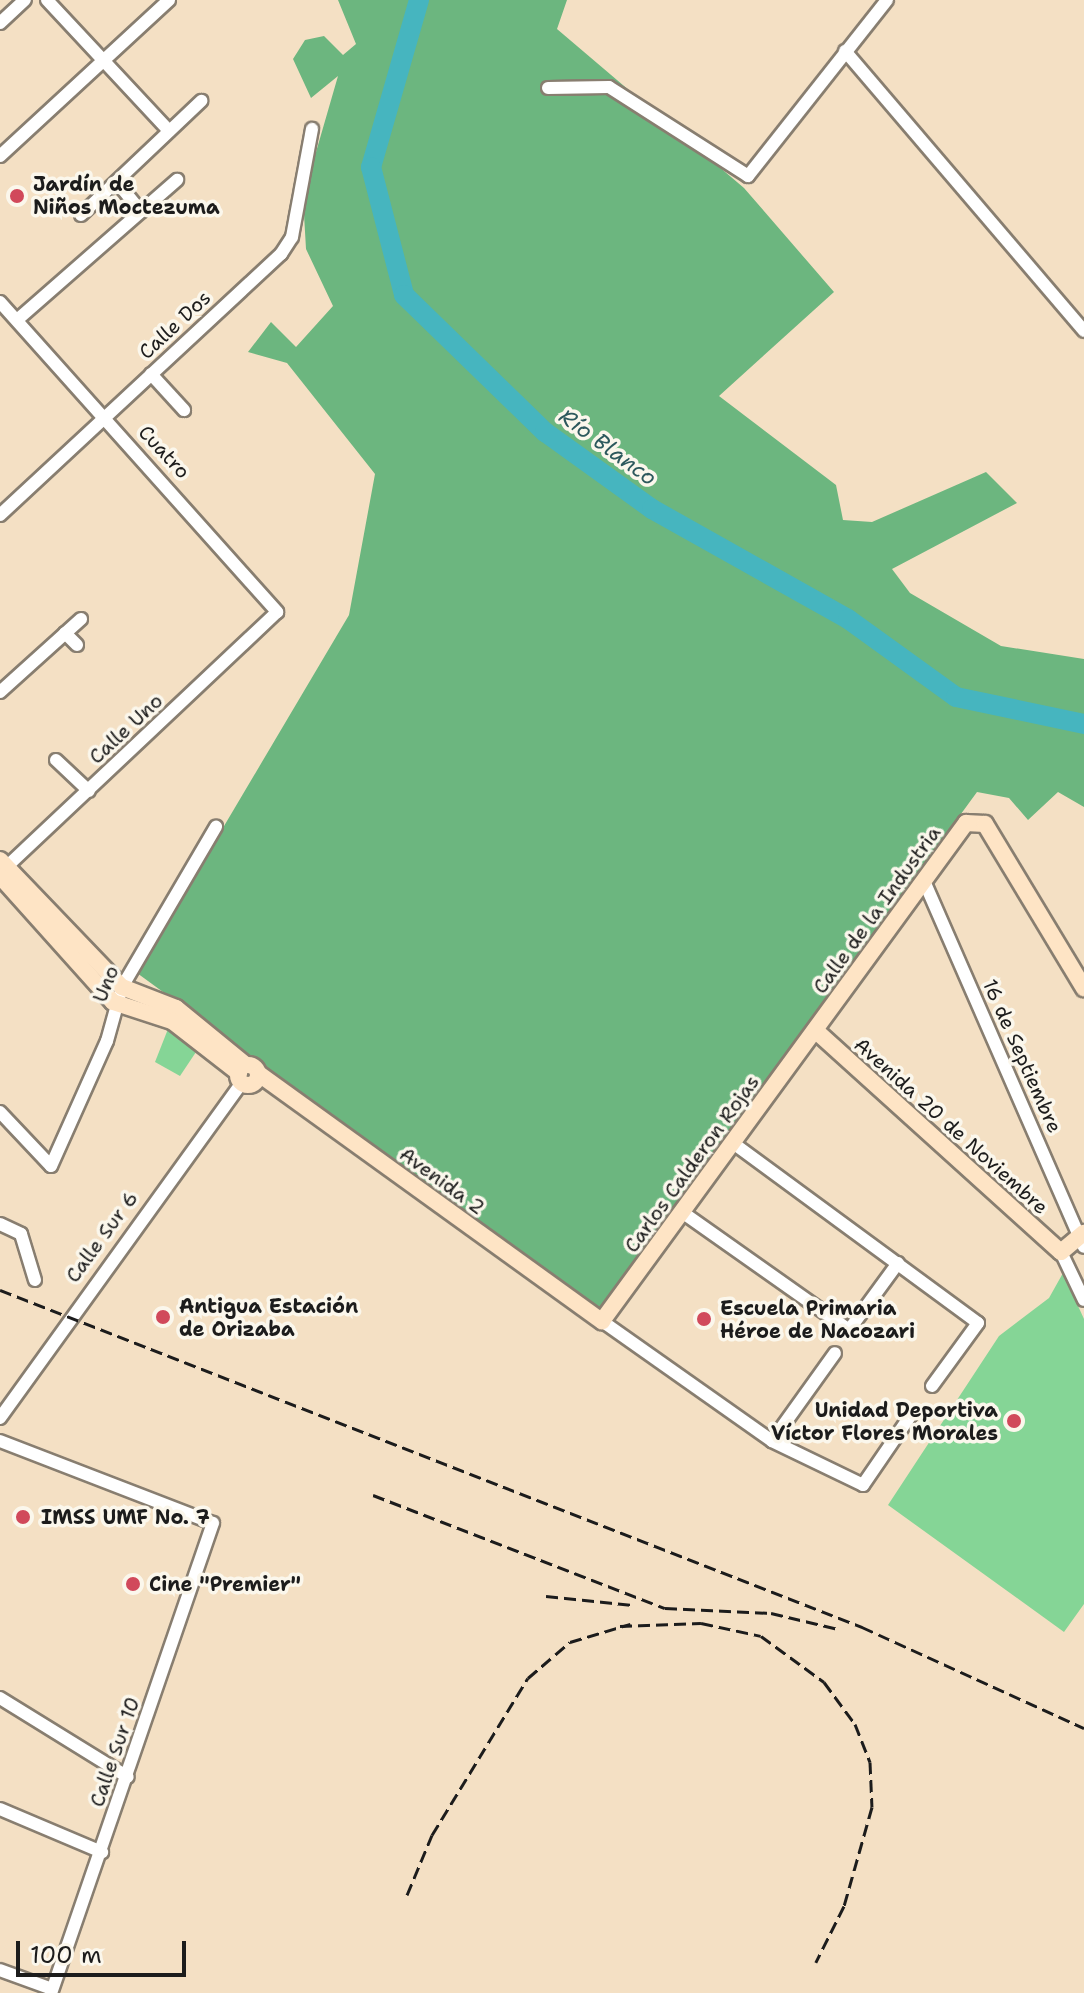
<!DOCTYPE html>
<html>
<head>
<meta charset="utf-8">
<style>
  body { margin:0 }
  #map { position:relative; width:1084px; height:1993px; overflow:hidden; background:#f4e0c4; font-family:"Shantell Sans",sans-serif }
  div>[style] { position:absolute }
  .green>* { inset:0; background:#85d596 }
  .forest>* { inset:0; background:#6cb67f }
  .river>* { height:20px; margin:-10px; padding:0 10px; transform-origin:10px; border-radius:10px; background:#46b5bf }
  .roads { filter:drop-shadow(2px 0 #887e70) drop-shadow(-2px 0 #887e70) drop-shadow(0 2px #887e70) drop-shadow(0 -2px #887e70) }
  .street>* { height:12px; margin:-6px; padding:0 6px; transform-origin:6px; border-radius:6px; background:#fff }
  .secondary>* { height:16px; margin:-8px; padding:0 8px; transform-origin:8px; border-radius:8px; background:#fee4c5 }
  .secondary>.ring { margin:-8px; padding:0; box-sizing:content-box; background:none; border:16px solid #fee4c5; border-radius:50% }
  .rail>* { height:3px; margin-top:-1.5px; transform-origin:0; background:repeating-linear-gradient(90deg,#1c1c1c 0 12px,transparent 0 18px) }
  .dots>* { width:22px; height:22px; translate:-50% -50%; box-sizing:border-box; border:4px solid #fbf7ec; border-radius:50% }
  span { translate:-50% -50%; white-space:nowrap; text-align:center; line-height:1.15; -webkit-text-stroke:7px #fbf7ec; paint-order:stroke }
  .poi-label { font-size:20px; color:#1c1c1c; font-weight:700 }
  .left { translate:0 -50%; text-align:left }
  .right { translate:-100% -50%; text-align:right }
  .street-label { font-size:20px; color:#1c1c1c }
  .water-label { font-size:22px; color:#2d595d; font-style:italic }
  .scale { position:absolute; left:16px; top:1941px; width:170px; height:36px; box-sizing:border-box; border:4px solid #1c1c1c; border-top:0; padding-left:10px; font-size:24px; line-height:28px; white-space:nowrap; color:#1c1c1c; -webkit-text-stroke:6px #fbf7ec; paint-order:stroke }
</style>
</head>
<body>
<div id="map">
  <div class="green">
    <i style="clip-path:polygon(168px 1029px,198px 1049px,180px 1076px,155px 1062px)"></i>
    <i style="clip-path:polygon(1063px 1273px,1084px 1319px,1084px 1604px,1064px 1632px,888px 1505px,999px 1336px,1049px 1298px)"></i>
  </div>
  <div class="forest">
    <i style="clip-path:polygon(338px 0,567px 0,557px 29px,744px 188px,834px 292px,719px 396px,836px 485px,843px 520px,872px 522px,986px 472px,1017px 503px,892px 569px,910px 593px,1001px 646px,1084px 659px,1084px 807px,1058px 792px,1028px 820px,1009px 798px,977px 792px,599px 1310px,137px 973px,349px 615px,375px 474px,287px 363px,248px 352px,271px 322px,296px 347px,333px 306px,306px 249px,303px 197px,338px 76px,311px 98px,293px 59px,305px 40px,324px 36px,343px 55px,356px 44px)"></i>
  </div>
  <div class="river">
    <i style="left:419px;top:0;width:174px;rotate:106deg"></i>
    <i style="left:371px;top:167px;width:132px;rotate:75.5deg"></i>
    <i style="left:404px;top:295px;width:197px;rotate:44.2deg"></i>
    <i style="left:545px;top:432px;width:132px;rotate:35.7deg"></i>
    <i style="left:652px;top:509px;width:225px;rotate:29.3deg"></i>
    <i style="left:848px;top:619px;width:133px;rotate:35.8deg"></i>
    <i style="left:956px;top:697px;width:131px;rotate:11.9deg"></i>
  </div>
  <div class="roads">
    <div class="street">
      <i style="left:47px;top:0;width:179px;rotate:47deg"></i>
      <i style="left:0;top:23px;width:34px;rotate:-43deg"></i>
      <i style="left:845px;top:51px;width:368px;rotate:49.5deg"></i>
      <i style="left:548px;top:88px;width:61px;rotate:-0.9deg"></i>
      <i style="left:609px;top:87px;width:165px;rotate:32.6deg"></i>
      <i style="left:748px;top:176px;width:224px;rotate:-51.7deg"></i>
      <i style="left:0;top:156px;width:230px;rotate:-42.7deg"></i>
      <i style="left:117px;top:182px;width:38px;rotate:51deg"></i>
      <i style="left:81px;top:215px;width:166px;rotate:-43.5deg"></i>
      <i style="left:0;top:302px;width:416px;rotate:48.2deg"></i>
      <i style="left:277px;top:612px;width:378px;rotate:136.7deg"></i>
      <i style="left:17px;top:320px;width:213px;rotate:-41.2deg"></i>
      <i style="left:151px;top:374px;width:49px;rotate:47.5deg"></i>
      <i style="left:0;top:515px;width:384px;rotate:-42.9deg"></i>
      <i style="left:281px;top:254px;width:20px;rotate:-57deg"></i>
      <i style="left:292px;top:237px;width:110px;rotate:-79.5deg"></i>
      <i style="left:65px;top:633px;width:17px;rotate:45deg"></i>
      <i style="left:0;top:692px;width:109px;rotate:-42deg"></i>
      <i style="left:56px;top:760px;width:45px;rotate:43.2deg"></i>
      <i style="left:924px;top:881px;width:399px;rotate:66.4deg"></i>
      <i style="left:0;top:1112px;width:74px;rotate:46.6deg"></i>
      <i style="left:51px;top:1166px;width:137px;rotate:-65.9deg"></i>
      <i style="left:107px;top:1041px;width:56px;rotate:-74.5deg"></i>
      <i style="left:122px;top:987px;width:186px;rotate:-59.6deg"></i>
      <i style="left:733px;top:1143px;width:304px;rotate:36.3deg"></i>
      <i style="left:978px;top:1323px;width:78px;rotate:126.1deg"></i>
      <i style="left:682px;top:1212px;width:204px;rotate:35.2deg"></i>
      <i style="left:849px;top:1330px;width:83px;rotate:-53.8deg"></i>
      <i style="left:0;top:1224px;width:23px;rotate:25deg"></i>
      <i style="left:21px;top:1234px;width:48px;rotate:73.1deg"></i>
      <i style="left:1061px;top:1252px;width:53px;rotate:64.4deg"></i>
      <i style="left:602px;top:1321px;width:208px;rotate:35.2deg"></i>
      <i style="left:772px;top:1441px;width:101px;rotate:25.8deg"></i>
      <i style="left:863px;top:1485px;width:85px;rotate:-55.6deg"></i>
      <i style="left:0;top:1418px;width:413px;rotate:-54.2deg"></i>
      <i style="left:0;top:1441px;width:228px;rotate:21.1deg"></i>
      <i style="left:213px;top:1523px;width:497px;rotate:109deg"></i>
      <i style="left:772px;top:1441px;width:108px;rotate:-54.4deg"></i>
      <i style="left:0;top:1698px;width:150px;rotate:31.7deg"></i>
      <i style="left:0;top:1809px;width:111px;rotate:22.9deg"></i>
      <i style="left:0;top:1970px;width:55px;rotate:20.1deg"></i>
    </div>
    <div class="secondary">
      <i style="left:0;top:860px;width:176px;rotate:46.2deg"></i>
      <i style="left:122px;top:987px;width:58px;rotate:21.3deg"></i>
      <i style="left:176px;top:1008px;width:90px;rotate:39.2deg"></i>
      <i style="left:0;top:876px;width:169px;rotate:48.1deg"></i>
      <i style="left:113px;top:1002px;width:62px;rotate:17.9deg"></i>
      <i style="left:172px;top:1021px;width:85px;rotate:37.8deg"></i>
      <i style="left:815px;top:1030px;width:331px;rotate:42.1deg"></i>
      <i style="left:1061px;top:1252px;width:30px;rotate:-40deg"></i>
      <i class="ring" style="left:238px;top:1065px;width:4px;height:4px"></i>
      <i style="left:259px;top:1074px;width:423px;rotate:35.8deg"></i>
      <i style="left:602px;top:1321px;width:617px;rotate:-53.84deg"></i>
      <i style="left:966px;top:823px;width:19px;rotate:3deg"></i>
      <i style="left:985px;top:824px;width:192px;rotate:58.9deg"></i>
    </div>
  </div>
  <div class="rail">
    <i style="left:0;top:1290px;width:926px;rotate:21.35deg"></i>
    <i style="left:862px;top:1627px;width:244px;rotate:24.5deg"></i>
    <i style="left:373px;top:1495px;width:313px;rotate:21.2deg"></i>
    <i style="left:665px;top:1608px;width:106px;rotate:2.7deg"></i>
    <i style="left:771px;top:1613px;width:69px;rotate:13.4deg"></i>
    <i style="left:546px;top:1596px;width:87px;rotate:5.9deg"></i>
    <i style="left:620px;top:1626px;width:81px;rotate:-2.1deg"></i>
    <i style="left:701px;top:1623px;width:61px;rotate:12.2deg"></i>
    <i style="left:761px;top:1636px;width:78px;rotate:36.1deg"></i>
    <i style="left:824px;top:1682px;width:52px;rotate:53.6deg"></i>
    <i style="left:855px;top:1724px;width:41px;rotate:68.5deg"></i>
    <i style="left:870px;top:1762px;width:45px;rotate:87.5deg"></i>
    <i style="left:872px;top:1807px;width:103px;rotate:105.8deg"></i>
    <i style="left:844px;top:1906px;width:63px;rotate:116.6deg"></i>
    <i style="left:407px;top:1895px;width:65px;rotate:-67.4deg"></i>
    <i style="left:432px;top:1835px;width:184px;rotate:-58.6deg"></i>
    <i style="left:528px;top:1678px;width:55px;rotate:-40.6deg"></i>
    <i style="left:570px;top:1642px;width:63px;rotate:-16.7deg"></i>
  </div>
  <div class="dots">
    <i style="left:17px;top:196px;background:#d1495b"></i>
    <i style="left:163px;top:1317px;background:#d1495b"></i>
    <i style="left:704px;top:1319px;background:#d1495b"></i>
    <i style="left:1014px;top:1421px;background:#d1495b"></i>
    <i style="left:23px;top:1517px;background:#d1495b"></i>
    <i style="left:133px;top:1584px;background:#d1495b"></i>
  </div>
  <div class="poi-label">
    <span class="left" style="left:33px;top:196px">Jardín de<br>Niños Moctezuma</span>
    <span class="left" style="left:179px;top:1318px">Antigua Estación<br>de Orizaba</span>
    <span class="left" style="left:720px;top:1320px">Escuela Primaria<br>Héroe de Nacozari</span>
    <span class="right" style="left:998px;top:1422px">Unidad Deportiva<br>Víctor Flores Morales</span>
    <span class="left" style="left:41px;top:1517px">IMSS UMF No. 7</span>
    <span class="left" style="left:149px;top:1584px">Cine "Premier"</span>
  </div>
  <div class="street-label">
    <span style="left:175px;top:325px;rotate:-43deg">Calle Dos</span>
    <span style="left:164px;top:452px;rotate:47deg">Cuatro</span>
    <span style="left:126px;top:729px;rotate:-43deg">Calle Uno</span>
    <span style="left:877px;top:910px;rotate:-54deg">Calle de la Industria</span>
    <span style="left:106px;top:984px;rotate:-68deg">Uno</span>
    <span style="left:1022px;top:1056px;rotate:66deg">16 de Septiembre</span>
    <span style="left:951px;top:1126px;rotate:42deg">Avenida 20 de Noviembre</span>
    <span style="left:692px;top:1164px;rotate:-54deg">Carlos Calderon Rojas</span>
    <span style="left:442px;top:1181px;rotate:36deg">Avenida 2</span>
    <span style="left:102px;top:1237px;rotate:-54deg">Calle Sur 6</span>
    <span style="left:115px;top:1752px;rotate:-71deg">Calle Sur 10</span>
  </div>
  <div class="water-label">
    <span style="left:608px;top:447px;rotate:36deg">Río Blanco</span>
  </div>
  <div class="scale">100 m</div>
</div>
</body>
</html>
